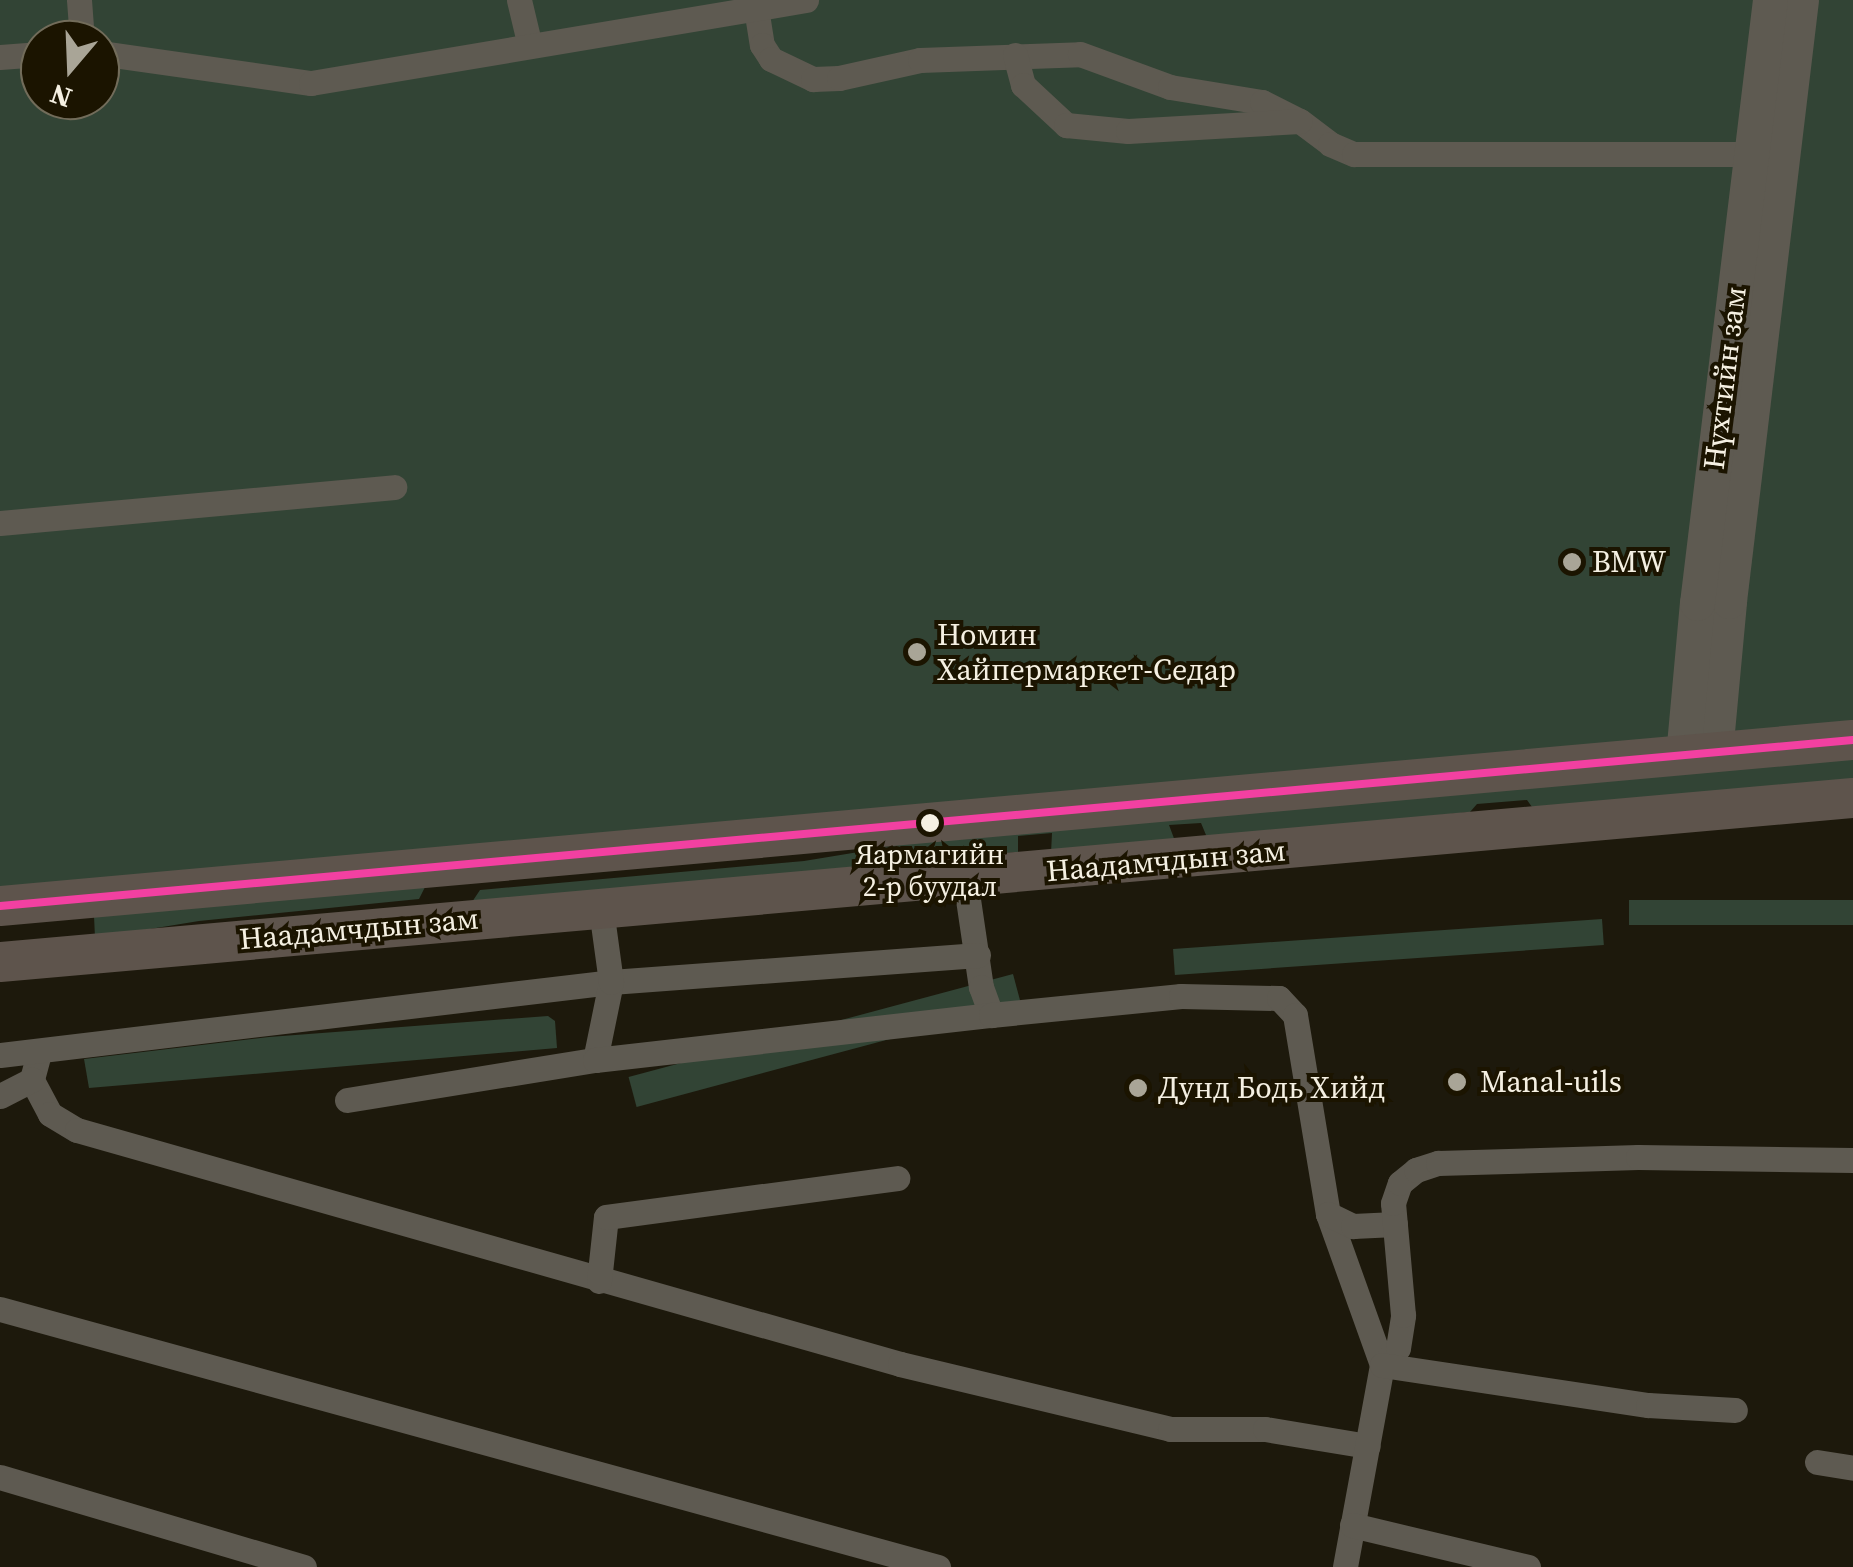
<!DOCTYPE html>
<html>
<head>
<meta charset="utf-8">
<style>
  body { margin:0 }
  #map { position:relative; width:1853px; height:1567px; overflow:hidden; background:#1d190c; font-family:"Source Serif 4",serif }
  div>[style] { position:absolute }
  .green>* { inset:0; background:#324435; transform-origin:0 0 }
  .minor>* { height:25px; margin:-12.5px; padding:0 12.5px; transform-origin:12.5px; border-radius:12.5px; background:#5e5a51 }
  .secondary>* { height:35px; margin:-17.5px; padding:0 17.5px; transform-origin:17.5px; border-radius:17.5px; background:#5e5a51 }
  .trunk>* { height:40px; margin:-20px; padding:0 20px; transform-origin:20px; border-radius:20px; background:#5e544c }
  .bus-1>* { height:8px; margin:-4px; padding:0 4px; transform-origin:4px; border-radius:4px; background:#f240a1 }
  .dots>* { width:28px; height:28px; translate:-50% -50%; box-sizing:border-box; border:5px solid #1b1400; border-radius:50% }
  span { translate:-50% -50%; white-space:nowrap; text-align:center; line-height:1.15; -webkit-text-stroke:8px #1b1400; paint-order:stroke }
  .bus-label { font-size:28px; color:#f5f0e2 }
  .street-label { font-size:30px; color:#f5f0e2 }
  .poi-label { font-size:30px; color:#f5f0e2 }
  .left { translate:0 -50%; text-align:left }
  .north { position:absolute; left:20px; top:20px; width:100px; height:100px; box-sizing:border-box; background:#1b1400; border:2px solid #726c5a; border-radius:50%; rotate:199deg; font-size:28px; font-weight:700; line-height:40px; text-align:center; color:#f5f0e2 }
  .north::after { content:''; display:block; margin:auto; width:35px; height:45px; background:#a9a597; clip-path:polygon(50% 0,100% 100%,50% 72%,0 100%) }
</style>
</head>
<body>
<div id="map">
  <div class="green">
    <i style="clip-path:polygon(evenodd,0 0,1853px 0,1853px 782px,1532px 807px,1527px 800px,1477px 804px,1470px 812px,1213px 838px,1206px 835px,1201px 823px,1169px 825px,1175px 841px,1051px 853px,1052px 833px,1018px 836px,1018px 852px,472px 902px,480px 890px,804px 861px,895px 846px,0 906px,0 0,40px 40px,100px 40px,100px 100px,40px 100px,40px 40px)"></i>
    <i style="clip-path:polygon(425px 887px,419px 899px,199px 921px,95px 938px,94px 916px)"></i>
    <i style="left:1853px;top:900px;width:25px;height:224px;rotate:90deg"></i>
    <i style="left:1602px;top:919px;width:26px;height:430px;rotate:86deg"></i>
    <i style="left:1013px;top:974px;width:31px;height:398px;rotate:75deg"></i>
    <i style="clip-path:polygon(548px 1016px,555px 1021px,557px 1048px,89px 1088px,84px 1059px,269px 1037px)"></i>
  </div>
  <div class="minor">
    <i style="left:79px;top:0;width:40px;rotate:85.7deg"></i>
    <i style="left:519px;top:0;width:47px;rotate:76.6deg"></i>
    <i style="left:756px;top:8px;width:37px;rotate:81deg"></i>
    <i style="left:762px;top:45px;width:17px;rotate:57deg"></i>
    <i style="left:771px;top:59px;width:47px;rotate:25.5deg"></i>
    <i style="left:813px;top:79px;width:26px;rotate:-2deg"></i>
    <i style="left:839px;top:78px;width:83px;rotate:-12.5deg"></i>
    <i style="left:920px;top:60px;width:160px;rotate:-2.1deg"></i>
    <i style="left:1080px;top:54px;width:96px;rotate:20.1deg"></i>
    <i style="left:1170px;top:87px;width:93px;rotate:9.3deg"></i>
    <i style="left:1262px;top:102px;width:42px;rotate:26.6deg"></i>
    <i style="left:1300px;top:121px;width:38px;rotate:37deg"></i>
    <i style="left:1330px;top:144px;width:26px;rotate:23deg"></i>
    <i style="left:1354px;top:154px;width:398px"></i>
    <i style="left:100px;top:53px;width:213px;rotate:8.1deg"></i>
    <i style="left:311px;top:83px;width:502px;rotate:-9.52deg"></i>
    <i style="left:1015px;top:55px;width:31px;rotate:75deg"></i>
    <i style="left:1023px;top:85px;width:59px;rotate:42.9deg"></i>
    <i style="left:1066px;top:125px;width:62px;rotate:5.5deg"></i>
    <i style="left:1128px;top:131px;width:172px;rotate:-3.3deg"></i>
    <i style="left:0;top:57px;width:40px;rotate:-4.3deg"></i>
    <i style="left:0;top:523px;width:396px;rotate:-5.2deg"></i>
    <i style="left:965px;top:879px;width:109px;rotate:81.6deg"></i>
    <i style="left:981px;top:987px;width:30px;rotate:70deg"></i>
    <i style="left:39px;top:1053px;width:28px;rotate:105deg"></i>
    <i style="left:32px;top:1080px;width:38px;rotate:62deg"></i>
    <i style="left:50px;top:1114px;width:31px;rotate:31deg"></i>
    <i style="left:77px;top:1130px;width:856px;rotate:15.87deg"></i>
    <i style="left:900px;top:1364px;width:278px;rotate:13.5deg"></i>
    <i style="left:1170px;top:1429px;width:95px"></i>
    <i style="left:1265px;top:1429px;width:104px;rotate:9.4deg"></i>
    <i style="left:0;top:1055px;width:615px;rotate:-6.81deg"></i>
    <i style="left:611px;top:982px;width:368px;rotate:-4.2deg"></i>
    <i style="left:595px;top:1060px;width:80px;rotate:-78.4deg"></i>
    <i style="left:611px;top:982px;width:74px;rotate:-97.8deg"></i>
    <i style="left:0;top:1096px;width:36px;rotate:-27deg"></i>
    <i style="left:347px;top:1100px;width:251px;rotate:-9.2deg"></i>
    <i style="left:595px;top:1060px;width:399px;rotate:-6.5deg"></i>
    <i style="left:991px;top:1015px;width:191px;rotate:-5.7deg"></i>
    <i style="left:1181px;top:996px;width:98px;rotate:1.2deg"></i>
    <i style="left:1279px;top:998px;width:23px;rotate:47deg"></i>
    <i style="left:1295px;top:1015px;width:202px;rotate:80.6deg"></i>
    <i style="left:1328px;top:1214px;width:160px;rotate:70.3deg"></i>
    <i style="left:1382px;top:1365px;width:205px;rotate:100.4deg"></i>
    <i style="left:1328px;top:1214px;width:28px;rotate:26deg"></i>
    <i style="left:1353px;top:1226px;width:42px;rotate:-2.7deg"></i>
    <i style="left:599px;top:1281px;width:64px;rotate:-83.8deg"></i>
    <i style="left:606px;top:1217px;width:294px;rotate:-7.6deg"></i>
    <i style="left:0;top:1309px;width:973px;rotate:15.38deg"></i>
    <i style="left:1382px;top:1365px;width:23px;rotate:-47deg"></i>
    <i style="left:1398px;top:1348px;width:33px;rotate:-81deg"></i>
    <i style="left:1403px;top:1315px;width:112px;rotate:-95.1deg"></i>
    <i style="left:1393px;top:1203px;width:21px;rotate:-71deg"></i>
    <i style="left:1400px;top:1183px;width:21px;rotate:-39deg"></i>
    <i style="left:1416px;top:1170px;width:23px;rotate:-18deg"></i>
    <i style="left:1438px;top:1163px;width:200px;rotate:-1.7deg"></i>
    <i style="left:1638px;top:1157px;width:215px;rotate:0.8deg"></i>
    <i style="left:1382px;top:1365px;width:269px;rotate:8.6deg"></i>
    <i style="left:1648px;top:1405px;width:87px;rotate:3.3deg"></i>
    <i style="left:1817px;top:1462px;width:36px;rotate:9deg"></i>
    <i style="left:0;top:1477px;width:317px;rotate:16.5deg"></i>
    <i style="left:1352px;top:1525px;width:181px;rotate:13.4deg"></i>
  </div>
  <div class="secondary">
    <i style="left:1715px;top:753px;width:153px;rotate:-84.7deg"></i>
    <i style="left:1729px;top:601px;width:605px;rotate:-83.17deg"></i>
    <i style="left:1683px;top:756px;width:154px;rotate:-84.8deg"></i>
    <i style="left:1697px;top:603px;width:607px;rotate:-83.1deg"></i>
  </div>
  <div class="trunk">
    <i style="left:0;top:906px;width:1860px;rotate:-5.12deg"></i>
    <i style="left:0;top:962px;width:1860px;rotate:-5.06deg"></i>
  </div>
  <div class="bus-1">
    <i style="left:0;top:906px;width:1860px;rotate:-5.12deg"></i>
  </div>
  <div class="dots">
    <i style="left:1572px;top:562px;background:#a9a597"></i>
    <i style="left:917px;top:652px;background:#a9a597"></i>
    <i style="left:930px;top:823px;background:#f5f0e2"></i>
    <i style="left:1457px;top:1082px;background:#a9a597"></i>
    <i style="left:1138px;top:1088px;background:#a9a597"></i>
  </div>
  <div class="bus-label">
    <span style="left:930px;top:870px">Яармагийн<br>2-р буудал</span>
  </div>
  <div class="street-label">
    <span style="left:1725px;top:378px;rotate:-83deg">Нүхтийн зам</span>
    <span style="left:1166px;top:861px;rotate:-5deg">Наадамчдын зам</span>
    <span style="left:359px;top:929px;rotate:-5deg">Наадамчдын зам</span>
  </div>
  <div class="poi-label">
    <span class="left" style="left:1592px;top:562px">BMW</span>
    <span class="left" style="left:937px;top:652px">Номин<br>Хайпермаркет-Седар</span>
    <span class="left" style="left:1480px;top:1082px">Manal-uils</span>
    <span class="left" style="left:1158px;top:1088px">Дунд Бодь Хийд</span>
  </div>
  <div class="north">N</div>
</div>
</body>
</html>
